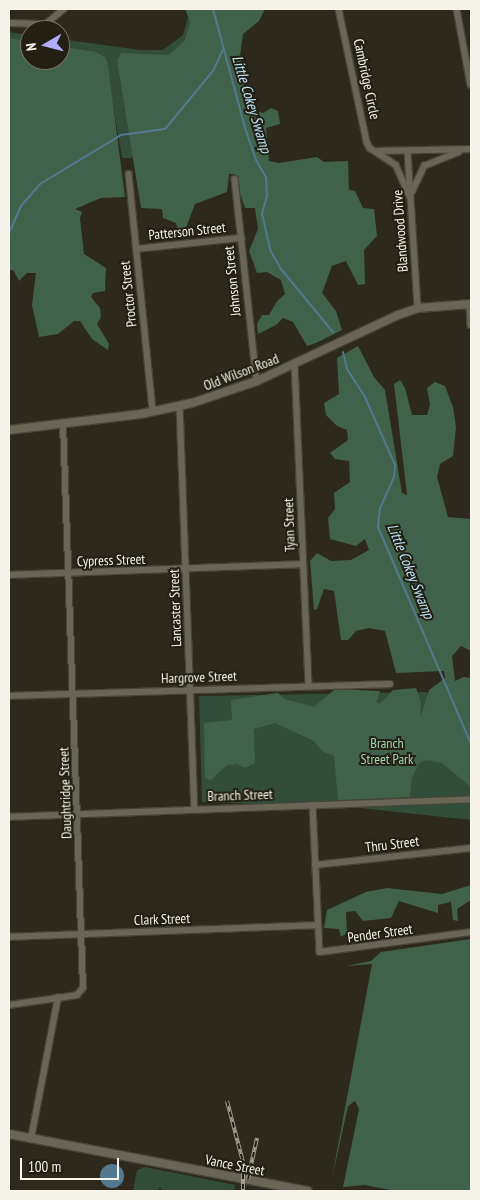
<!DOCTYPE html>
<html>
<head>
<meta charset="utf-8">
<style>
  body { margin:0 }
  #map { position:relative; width:480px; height:1200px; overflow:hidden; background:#2d291c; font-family:"PT Sans Narrow",sans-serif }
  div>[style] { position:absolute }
  .green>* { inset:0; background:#324e3a; transform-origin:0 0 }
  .forest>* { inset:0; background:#40624a }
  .water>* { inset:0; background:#52798f }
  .round { border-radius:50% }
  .stream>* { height:2px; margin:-1px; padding:0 1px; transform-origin:1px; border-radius:1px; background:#52798f }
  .roads { filter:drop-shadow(1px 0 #464438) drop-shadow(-1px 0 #464438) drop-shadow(0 1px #464438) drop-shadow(0 -1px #464438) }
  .minor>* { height:5.5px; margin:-2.75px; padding:0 2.75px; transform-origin:2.75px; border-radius:2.75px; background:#6a6657 }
  .tertiary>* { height:8px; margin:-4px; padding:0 4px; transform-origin:4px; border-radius:4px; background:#6a6657 }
  .rail>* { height:4px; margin-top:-2px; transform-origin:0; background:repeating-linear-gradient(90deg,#232013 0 5.5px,#a09d92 0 11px); box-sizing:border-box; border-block:1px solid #a09d92 }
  span { translate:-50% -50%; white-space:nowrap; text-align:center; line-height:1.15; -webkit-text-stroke:4px #232013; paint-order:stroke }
  .street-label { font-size:14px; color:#f5f3ea }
  .park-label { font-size:14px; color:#9edaaf }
  .water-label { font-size:15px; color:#bbe2f9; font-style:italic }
  .frame { position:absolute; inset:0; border:10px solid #f5f3ea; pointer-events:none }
  .north { position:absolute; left:20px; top:20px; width:50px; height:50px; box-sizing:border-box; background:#232013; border:1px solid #777469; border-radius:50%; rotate:262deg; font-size:14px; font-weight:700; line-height:20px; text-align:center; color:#f5f3ea }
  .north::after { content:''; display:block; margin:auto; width:18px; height:22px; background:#b1adfa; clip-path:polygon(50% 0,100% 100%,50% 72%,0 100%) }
  .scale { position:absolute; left:20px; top:1158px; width:99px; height:22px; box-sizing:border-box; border:2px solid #f5f3ea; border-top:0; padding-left:6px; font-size:15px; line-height:18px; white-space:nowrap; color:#f5f3ea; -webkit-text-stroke:4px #232013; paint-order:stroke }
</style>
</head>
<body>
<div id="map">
  <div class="green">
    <i style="clip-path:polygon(188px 17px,190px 22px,184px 41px,168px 55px,146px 55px,117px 61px,133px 158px,122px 158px,105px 57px,96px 52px,60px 46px,60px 39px,140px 50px,163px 50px,183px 35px)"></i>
    <i style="left:9px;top:32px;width:21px;height:6px;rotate:8deg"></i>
    <i style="clip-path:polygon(427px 692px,452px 757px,471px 787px,471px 820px,305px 802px,282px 805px,202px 802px,199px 696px)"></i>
    <i style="clip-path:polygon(145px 1167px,235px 1185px,234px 1191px,162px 1191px,160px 1187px,158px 1191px,133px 1191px,137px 1170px)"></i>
  </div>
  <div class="forest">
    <i style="clip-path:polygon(185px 9px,265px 9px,259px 21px,243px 34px,240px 56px,247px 96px,254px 110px,263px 113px,271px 108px,278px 111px,280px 124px,266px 128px,269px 161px,279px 163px,317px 157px,324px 162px,348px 161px,349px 190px,355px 191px,363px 208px,374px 209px,377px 236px,364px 250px,365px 284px,358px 285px,346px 261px,332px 266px,322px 293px,336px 311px,342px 330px,316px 343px,307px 346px,293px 322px,283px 318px,276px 325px,258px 334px,257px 324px,262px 315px,269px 315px,277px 301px,285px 294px,281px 280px,267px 272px,257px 273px,249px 251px,258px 229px,255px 208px,245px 208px,234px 174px,229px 174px,227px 192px,195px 204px,184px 233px,179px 234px,176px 223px,163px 218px,162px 209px,141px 208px,117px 61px,121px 53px,168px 55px,184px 41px,190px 22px)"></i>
    <i style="clip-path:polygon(9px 38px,30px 41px,30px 60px,60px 60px,60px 46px,96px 52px,105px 57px,108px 65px,125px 197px,101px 198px,75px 209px,82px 212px,80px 218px,84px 254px,106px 268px,105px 291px,93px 293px,91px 297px,100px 308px,101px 317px,97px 324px,109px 344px,108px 350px,92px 339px,80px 321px,74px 321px,58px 334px,39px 337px,32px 305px,36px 273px,27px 273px,19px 281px,14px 271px,9px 269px)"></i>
    <i style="clip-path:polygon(358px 346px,374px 377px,385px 390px,402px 493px,407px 495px,394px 384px,400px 380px,405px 388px,412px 415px,427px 415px,430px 405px,427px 388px,435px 382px,445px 386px,453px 407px,456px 427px,453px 456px,440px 464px,437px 477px,448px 517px,471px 519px,471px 651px,461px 646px,452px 656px,455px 681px,464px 677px,471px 678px,471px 787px,442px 763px,429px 760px,420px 762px,412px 777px,410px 797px,338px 800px,334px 756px,322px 751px,314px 741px,275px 723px,254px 729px,255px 763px,245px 768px,237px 764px,227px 765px,211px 780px,205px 779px,204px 723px,232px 720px,231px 700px,278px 693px,285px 699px,314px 707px,335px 689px,380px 691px,376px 702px,380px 704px,393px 690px,416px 688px,421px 702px,420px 718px,429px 690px,445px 678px,444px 671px,396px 673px,385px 631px,369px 628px,356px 631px,348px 640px,341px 640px,334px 591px,324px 589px,317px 609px,314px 610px,310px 561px,317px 553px,331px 561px,351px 560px,369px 550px,365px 539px,356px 546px,330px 539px,328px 518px,335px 509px,334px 493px,350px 482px,349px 461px,335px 459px,330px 453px,348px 440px,347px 430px,337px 426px,326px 415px,324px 403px,339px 394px,337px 358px)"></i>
    <i style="clip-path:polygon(471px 885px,471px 900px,457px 909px,458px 921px,453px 920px,451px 902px,438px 905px,438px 913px,399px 901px,391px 918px,363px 921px,355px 911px,346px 912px,347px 933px,341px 937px,339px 929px,324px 928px,327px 910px,366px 892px,387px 888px,442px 894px)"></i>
    <i style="clip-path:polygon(471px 939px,471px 1191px,395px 1191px,365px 1185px,343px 1187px,359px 1109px,355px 1101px,348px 1106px,332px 1178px,372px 964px,346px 966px,371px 961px,381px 952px)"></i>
  </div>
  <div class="water">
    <i class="round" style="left:100px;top:1164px;width:24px;height:24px"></i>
  </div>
  <div class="stream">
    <i style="left:213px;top:9px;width:123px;rotate:74.9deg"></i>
    <i style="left:245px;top:128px;width:34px;rotate:71deg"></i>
    <i style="left:256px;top:160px;width:20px;rotate:60deg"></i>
    <i style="left:266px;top:177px;width:19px;rotate:87deg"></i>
    <i style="left:267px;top:196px;width:19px;rotate:106deg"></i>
    <i style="left:262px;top:214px;width:37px;rotate:77deg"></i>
    <i style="left:270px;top:250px;width:22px;rotate:60deg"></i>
    <i style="left:281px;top:269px;width:82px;rotate:50.5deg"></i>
    <i style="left:9px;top:233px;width:30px;rotate:-66deg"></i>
    <i style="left:21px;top:206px;width:29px;rotate:-49deg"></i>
    <i style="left:40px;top:184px;width:95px;rotate:-31.2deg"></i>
    <i style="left:121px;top:135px;width:44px;rotate:-7.8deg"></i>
    <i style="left:165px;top:129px;width:75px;rotate:-50.4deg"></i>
    <i style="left:213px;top:71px;width:23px;rotate:-65deg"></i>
    <i style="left:343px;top:352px;width:17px;rotate:77deg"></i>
    <i style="left:347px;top:369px;width:31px;rotate:57deg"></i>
    <i style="left:364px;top:395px;width:77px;rotate:66.1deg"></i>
    <i style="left:395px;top:465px;width:12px;rotate:95deg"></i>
    <i style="left:394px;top:477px;width:34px;rotate:114deg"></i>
    <i style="left:380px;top:508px;width:19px;rotate:96deg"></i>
    <i style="left:378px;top:527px;width:236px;rotate:66.8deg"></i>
  </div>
  <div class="roads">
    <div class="minor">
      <i style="left:339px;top:9px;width:136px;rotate:78.1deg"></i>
      <i style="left:367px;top:142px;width:7px;rotate:63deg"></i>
      <i style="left:370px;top:148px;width:31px;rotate:33deg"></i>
      <i style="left:396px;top:165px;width:34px;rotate:66deg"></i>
      <i style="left:457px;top:9px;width:77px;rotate:79.6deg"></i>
      <i style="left:9px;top:23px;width:37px;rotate:2deg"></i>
      <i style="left:46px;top:24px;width:23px;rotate:-40deg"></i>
      <i style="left:378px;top:151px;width:93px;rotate:-1.2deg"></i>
      <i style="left:408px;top:152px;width:156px;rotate:86.3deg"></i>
      <i style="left:129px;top:174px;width:238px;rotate:84.2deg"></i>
      <i style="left:235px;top:179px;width:203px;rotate:83.8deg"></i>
      <i style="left:412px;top:192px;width:29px;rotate:-65deg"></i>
      <i style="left:424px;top:166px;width:37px;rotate:-22deg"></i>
      <i style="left:136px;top:249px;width:106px;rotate:-6deg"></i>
      <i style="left:470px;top:305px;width:20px;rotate:87deg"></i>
      <i style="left:295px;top:364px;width:321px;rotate:87.5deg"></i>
      <i style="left:180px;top:405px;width:404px;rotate:87.9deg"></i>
      <i style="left:9px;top:575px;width:294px;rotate:-2.1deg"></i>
      <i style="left:9px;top:696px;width:381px;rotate:-1.8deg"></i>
      <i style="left:313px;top:805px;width:147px;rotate:87.3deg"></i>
      <i style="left:320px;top:952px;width:152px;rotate:-7.5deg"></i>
      <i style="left:9px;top:817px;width:462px;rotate:-2.2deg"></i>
      <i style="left:315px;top:865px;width:157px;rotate:-6.2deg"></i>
      <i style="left:9px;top:937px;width:308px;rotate:-2.2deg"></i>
      <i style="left:9px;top:1005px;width:49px;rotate:-8.1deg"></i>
      <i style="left:31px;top:1139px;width:144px;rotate:-79.2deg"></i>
      <i style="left:58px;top:998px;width:19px;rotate:-9deg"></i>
      <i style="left:77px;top:995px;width:9px;rotate:-49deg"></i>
      <i style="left:83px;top:988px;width:564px;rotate:-92.03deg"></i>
    </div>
    <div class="tertiary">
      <i style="left:9px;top:430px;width:133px;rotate:-6.9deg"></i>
      <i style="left:141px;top:414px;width:52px;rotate:-12.2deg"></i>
      <i style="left:192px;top:403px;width:69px;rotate:-18.7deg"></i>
      <i style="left:257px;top:381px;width:156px;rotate:-25.1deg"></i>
      <i style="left:398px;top:315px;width:21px;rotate:-19deg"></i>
      <i style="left:418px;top:308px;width:53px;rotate:-4.3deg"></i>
      <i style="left:9px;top:1134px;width:304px;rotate:10.8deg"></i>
    </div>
  </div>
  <div class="rail">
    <i style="left:227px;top:1101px;width:63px;rotate:75.3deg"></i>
    <i style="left:243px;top:1162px;width:29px;rotate:90deg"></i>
    <i style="left:248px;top:1179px;width:42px;rotate:-77.6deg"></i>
  </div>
  <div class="street-label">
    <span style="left:367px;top:79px;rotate:78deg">Cambridge Circle</span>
    <span style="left:187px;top:231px;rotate:-6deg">Patterson Street</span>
    <span style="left:400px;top:231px;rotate:-94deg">Blandwood Drive</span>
    <span style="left:232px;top:281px;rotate:-96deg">Johnson Street</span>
    <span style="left:128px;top:294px;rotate:-96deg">Proctor Street</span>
    <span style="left:241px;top:372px;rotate:-21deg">Old Wilson Road</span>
    <span style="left:289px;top:525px;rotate:-92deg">Tyan Street</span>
    <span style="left:111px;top:560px;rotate:-2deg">Cypress Street</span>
    <span style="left:175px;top:608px;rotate:-92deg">Lancaster Street</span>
    <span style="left:199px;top:677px;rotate:-2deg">Hargrove Street</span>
    <span style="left:65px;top:793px;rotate:-92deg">Daughtridge Street</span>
    <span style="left:240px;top:795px;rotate:-2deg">Branch Street</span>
    <span style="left:392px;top:844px;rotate:-7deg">Thru Street</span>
    <span style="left:162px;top:919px;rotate:-2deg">Clark Street</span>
    <span style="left:380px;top:933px;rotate:-8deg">Pender Street</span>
    <span style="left:235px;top:1165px;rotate:11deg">Vance Street</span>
  </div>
  <div class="park-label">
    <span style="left:387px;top:751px">Branch<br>Street Park</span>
  </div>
  <div class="water-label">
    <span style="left:252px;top:104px;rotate:73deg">Little Cokey Swamp</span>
    <span style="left:411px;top:571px;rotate:68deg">Little Cokey Swamp</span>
  </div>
  <div class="frame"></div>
  <div class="north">N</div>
  <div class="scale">100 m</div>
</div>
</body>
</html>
